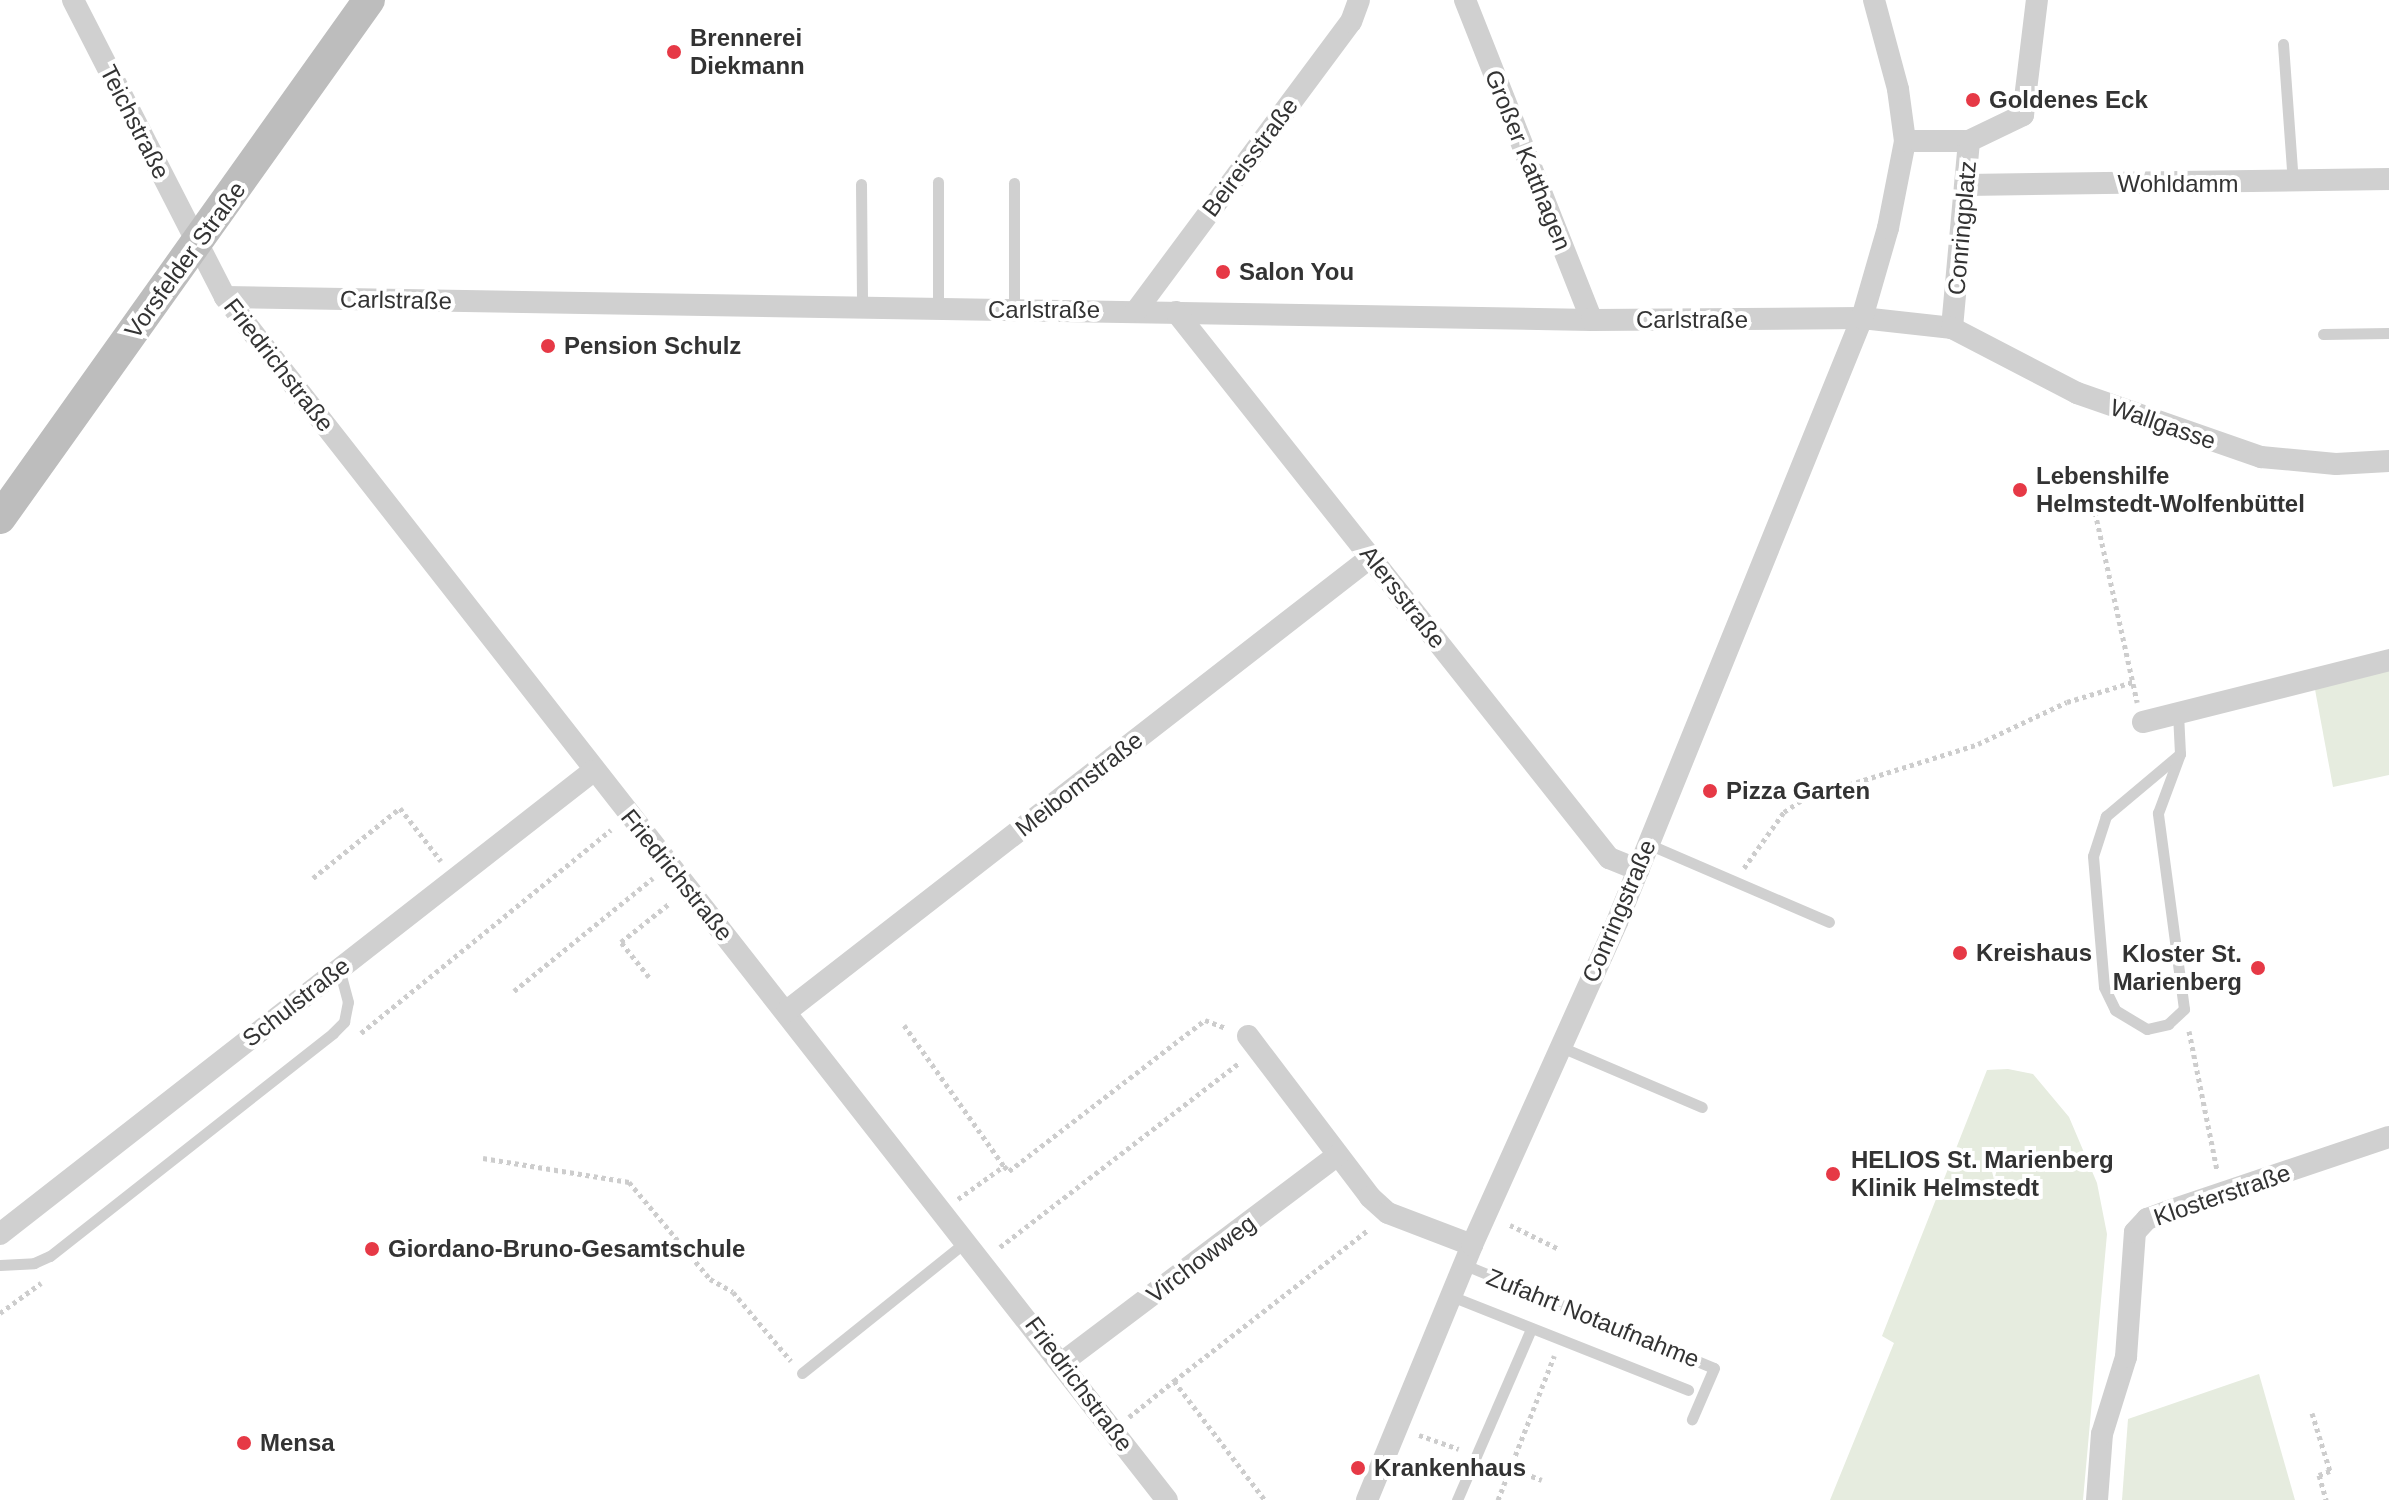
<!DOCTYPE html>
<html>
<head>
<meta charset="utf-8">
<style>
  body { margin:0 }
  #map { position:relative; width:2389px; height:1500px; overflow:hidden; background:#fff; font-family:Helvetica,sans-serif }
  div>[style] { position:absolute }
  .green>* { inset:0; background:#e6ecdf }
  .path>* { height:5px; margin-top:-2.5px; transform-origin:0; background:repeating-linear-gradient(90deg,#cdcdcd 0 4px,transparent 0 8px) }
  .lane>* { height:11px; margin:-5.5px; padding:0 5.5px; transform-origin:5.5px; border-radius:5.5px; background:#d0d0d0 }
  .street>* { height:22px; margin:-11px; padding:0 11px; transform-origin:11px; border-radius:11px; background:#d0d0d0 }
  .secondary>* { height:32px; margin:-16px; padding:0 16px; transform-origin:16px; border-radius:16px; background:#bdbdbd }
  .dots>* { width:22px; height:22px; translate:-50% -50%; box-sizing:border-box; border:4px solid #fff; border-radius:50% }
  span { translate:-50% -50%; white-space:nowrap; text-align:center; line-height:1.15; -webkit-text-stroke:8px #fff; paint-order:stroke }
  .poi-label { font-size:24px; color:#333; font-weight:700 }
  .left { translate:0 -50%; text-align:left }
  .right { translate:-100% -50%; text-align:right }
  .street-label { font-size:24px; color:#333 }
</style>
</head>
<body>
<div id="map">
  <div class="green">
    <i style="clip-path:polygon(2389px 666px,2389px 775px,2333px 787px,2314px 684px)"></i>
    <i style="clip-path:polygon(2008px 1069px,2033px 1074px,2069px 1117px,2097px 1183px,2107px 1234px,2083px 1500px,1830px 1500px,1894px 1343px,1882px 1336px,1987px 1070px)"></i>
    <i style="clip-path:polygon(2259px 1374px,2295px 1500px,2122px 1500px,2128px 1419px)"></i>
  </div>
  <div class="path">
    <i style="left:2095px;top:512px;width:195px;rotate:77.5deg"></i>
    <i style="left:1744px;top:868px;width:69px;rotate:-54.5deg"></i>
    <i style="left:1784px;top:812px;width:23px;rotate:-34deg"></i>
    <i style="left:1803px;top:799px;width:183px;rotate:-17.4deg"></i>
    <i style="left:1978px;top:744px;width:98px;rotate:-25.3deg"></i>
    <i style="left:2067px;top:702px;width:69px;rotate:-16.9deg"></i>
    <i style="left:313px;top:878px;width:112px;rotate:-38.8deg"></i>
    <i style="left:400px;top:808px;width:67px;rotate:52.3deg"></i>
    <i style="left:649px;top:977px;width:45px;rotate:-128.7deg"></i>
    <i style="left:621px;top:942px;width:63px;rotate:-38.5deg"></i>
    <i style="left:514px;top:991px;width:179px;rotate:-39.1deg"></i>
    <i style="left:904px;top:1025px;width:173px;rotate:54.7deg"></i>
    <i style="left:2189px;top:1031px;width:142px;rotate:78.6deg"></i>
    <i style="left:361px;top:1033px;width:322px;rotate:-39.1deg"></i>
    <i style="left:483px;top:1158px;width:148px;rotate:9.3deg"></i>
    <i style="left:629px;top:1182px;width:126px;rotate:50.1deg"></i>
    <i style="left:710px;top:1279px;width:26px;rotate:29deg"></i>
    <i style="left:733px;top:1292px;width:90px;rotate:50deg"></i>
    <i style="left:958px;top:1199px;width:57px;rotate:-35.7deg"></i>
    <i style="left:1004px;top:1166px;width:7px;rotate:45deg"></i>
    <i style="left:1009px;top:1171px;width:247px;rotate:-37.6deg"></i>
    <i style="left:1205px;top:1020px;width:22px;rotate:21deg"></i>
    <i style="left:1510px;top:1225px;width:55px;rotate:26.1deg"></i>
    <i style="left:1000px;top:1247px;width:302px;rotate:-37.6deg"></i>
    <i style="left:0;top:1313px;width:51px;rotate:-36.2deg"></i>
    <i style="left:1174px;top:1381px;width:247px;rotate:-37.9deg"></i>
    <i style="left:2312px;top:1413px;width:61px;rotate:72.8deg"></i>
    <i style="left:2330px;top:1471px;width:12px;rotate:160deg"></i>
    <i style="left:2319px;top:1475px;width:26px;rotate:74deg"></i>
    <i style="left:1129px;top:1417px;width:58px;rotate:-38.7deg"></i>
    <i style="left:1174px;top:1381px;width:150px;rotate:52.6deg"></i>
    <i style="left:1419px;top:1435px;width:42px;rotate:19.3deg"></i>
    <i style="left:1494px;top:1462px;width:51px;rotate:20.6deg"></i>
    <i style="left:1498px;top:1500px;width:155px;rotate:-68.7deg"></i>
  </div>
  <div class="lane">
    <i style="left:2283px;top:44px;width:139px;rotate:85.9deg"></i>
    <i style="left:861px;top:184px;width:123px;rotate:89.5deg"></i>
    <i style="left:938px;top:310px;width:128px;rotate:-90deg"></i>
    <i style="left:1014px;top:311px;width:128px;rotate:-90deg"></i>
    <i style="left:2323px;top:334px;width:66px;rotate:-0.9deg"></i>
    <i style="left:2178px;top:713px;width:41px;rotate:87.2deg"></i>
    <i style="left:2180px;top:754px;width:97px;rotate:140deg"></i>
    <i style="left:2106px;top:816px;width:42px;rotate:108deg"></i>
    <i style="left:2093px;top:856px;width:131px;rotate:85.2deg"></i>
    <i style="left:2104px;top:987px;width:25px;rotate:64deg"></i>
    <i style="left:2115px;top:1010px;width:37px;rotate:31deg"></i>
    <i style="left:2147px;top:1029px;width:22px;rotate:-13deg"></i>
    <i style="left:2168px;top:1024px;width:22px;rotate:-43deg"></i>
    <i style="left:2184px;top:1009px;width:198px;rotate:-97.6deg"></i>
    <i style="left:2158px;top:813px;width:63px;rotate:-69.6deg"></i>
    <i style="left:1648px;top:844px;width:197px;rotate:23.3deg"></i>
    <i style="left:1561px;top:1047px;width:153px;rotate:23.1deg"></i>
    <i style="left:0;top:1265px;width:34px;rotate:-3deg"></i>
    <i style="left:34px;top:1263px;width:17px;rotate:-24deg"></i>
    <i style="left:50px;top:1256px;width:360px;rotate:-38.2deg"></i>
    <i style="left:333px;top:1033px;width:16px;rotate:-45deg"></i>
    <i style="left:344px;top:1022px;width:20px;rotate:-79deg"></i>
    <i style="left:348px;top:1002px;width:34px;rotate:-105deg"></i>
    <i style="left:1465px;top:1265px;width:269px;rotate:22.5deg"></i>
    <i style="left:1714px;top:1368px;width:56px;rotate:113.3deg"></i>
    <i style="left:1451px;top:1296px;width:255px;rotate:21.6deg"></i>
    <i style="left:802px;top:1373px;width:211px;rotate:-38.7deg"></i>
    <i style="left:1457px;top:1500px;width:184px;rotate:-66.6deg"></i>
  </div>
  <div class="street">
    <i style="left:73px;top:0;width:334px;rotate:62.9deg"></i>
    <i style="left:225px;top:297px;width:1528px;rotate:51.94deg"></i>
    <i style="left:1465px;top:0;width:344px;rotate:68.4deg"></i>
    <i style="left:1905px;top:141px;width:64px"></i>
    <i style="left:1969px;top:141px;width:188px;rotate:95.2deg"></i>
    <i style="left:1969px;top:141px;width:60px;rotate:-25.7deg"></i>
    <i style="left:2023px;top:115px;width:116px;rotate:-83.1deg"></i>
    <i style="left:1966px;top:185px;width:423px;rotate:-0.8deg"></i>
    <i style="left:225px;top:297px;width:1367px;rotate:0.96deg"></i>
    <i style="left:1592px;top:320px;width:270px;rotate:-0.4deg"></i>
    <i style="left:1862px;top:318px;width:91px;rotate:6.3deg"></i>
    <i style="left:1952px;top:328px;width:141px;rotate:27.5deg"></i>
    <i style="left:2077px;top:393px;width:195px;rotate:19.2deg"></i>
    <i style="left:2261px;top:457px;width:75px;rotate:5.3deg"></i>
    <i style="left:2336px;top:464px;width:53px;rotate:-3.2deg"></i>
    <i style="left:1136px;top:311px;width:360px;rotate:-53.4deg"></i>
    <i style="left:1351px;top:22px;width:23px;rotate:-70deg"></i>
    <i style="left:1176px;top:312px;width:697px;rotate:51.58deg"></i>
    <i style="left:1609px;top:858px;width:32px;rotate:22deg"></i>
    <i style="left:2143px;top:722px;width:254px;rotate:-14.1deg"></i>
    <i style="left:787px;top:1011px;width:740px;rotate:-37.86deg"></i>
    <i style="left:1248px;top:1036px;width:202px;rotate:52.8deg"></i>
    <i style="left:1370px;top:1197px;width:24px;rotate:42deg"></i>
    <i style="left:1388px;top:1213px;width:90px;rotate:20.9deg"></i>
    <i style="left:0;top:1234px;width:752px;rotate:-37.98deg"></i>
    <i style="left:1063px;top:1362px;width:344px;rotate:-37deg"></i>
    <i style="left:1367px;top:1500px;width:276px;rotate:-67.6deg"></i>
    <i style="left:1472px;top:1245px;width:354px;rotate:-65.8deg"></i>
    <i style="left:1617px;top:922px;width:652px;rotate:-67.92deg"></i>
    <i style="left:1862px;top:318px;width:94px;rotate:-73.9deg"></i>
    <i style="left:1888px;top:228px;width:89px;rotate:-78.9deg"></i>
    <i style="left:1905px;top:141px;width:52px;rotate:-97.7deg"></i>
    <i style="left:1898px;top:89px;width:92px;rotate:-105.1deg"></i>
    <i style="left:2097px;top:1500px;width:66px;rotate:-85.7deg"></i>
    <i style="left:2102px;top:1434px;width:81px;rotate:-72.7deg"></i>
    <i style="left:2126px;top:1357px;width:125px;rotate:-85.9deg"></i>
    <i style="left:2135px;top:1232px;width:18px;rotate:-47deg"></i>
    <i style="left:2147px;top:1219px;width:23px;rotate:-20deg"></i>
    <i style="left:2169px;top:1211px;width:232px;rotate:-18.6deg"></i>
  </div>
  <div class="secondary">
    <i style="left:0;top:518px;width:636px;rotate:-54.54deg"></i>
  </div>
  <div class="dots">
    <i style="left:674px;top:52px;background:#e63946"></i>
    <i style="left:1973px;top:100px;background:#e63946"></i>
    <i style="left:1223px;top:272px;background:#e63946"></i>
    <i style="left:548px;top:346px;background:#e63946"></i>
    <i style="left:2020px;top:490px;background:#e63946"></i>
    <i style="left:1710px;top:791px;background:#e63946"></i>
    <i style="left:1960px;top:953px;background:#e63946"></i>
    <i style="left:2258px;top:968px;background:#e63946"></i>
    <i style="left:1833px;top:1174px;background:#e63946"></i>
    <i style="left:372px;top:1249px;background:#e63946"></i>
    <i style="left:244px;top:1443px;background:#e63946"></i>
    <i style="left:1358px;top:1468px;background:#e63946"></i>
  </div>
  <div class="poi-label">
    <span class="left" style="left:690px;top:52px">Brennerei<br>Diekmann</span>
    <span class="left" style="left:1989px;top:100px">Goldenes Eck</span>
    <span class="left" style="left:1239px;top:272px">Salon You</span>
    <span class="left" style="left:564px;top:346px">Pension Schulz</span>
    <span class="left" style="left:2036px;top:490px">Lebenshilfe<br>Helmstedt-Wolfenbüttel</span>
    <span class="left" style="left:1726px;top:791px">Pizza Garten</span>
    <span class="left" style="left:1976px;top:953px">Kreishaus</span>
    <span class="right" style="left:2242px;top:968px">Kloster St.<br>Marienberg</span>
    <span class="left" style="left:1851px;top:1174px">HELIOS St. Marienberg<br>Klinik Helmstedt</span>
    <span class="left" style="left:388px;top:1249px">Giordano-Bruno-Gesamtschule</span>
    <span class="left" style="left:260px;top:1443px">Mensa</span>
    <span class="left" style="left:1374px;top:1468px">Krankenhaus</span>
  </div>
  <div class="street-label">
    <span style="left:135px;top:122px;rotate:63deg">Teichstraße</span>
    <span style="left:1250px;top:157px;rotate:-53deg">Beireisstraße</span>
    <span style="left:1528px;top:160px;rotate:68deg">Großer Katthagen</span>
    <span style="left:2178px;top:184px">Wohldamm</span>
    <span style="left:1962px;top:228px;rotate:-85deg">Conringplatz</span>
    <span style="left:185px;top:260px;rotate:-54deg">Vorsfelder Straße</span>
    <span style="left:396px;top:300px;rotate:1deg">Carlstraße</span>
    <span style="left:1044px;top:310px">Carlstraße</span>
    <span style="left:1692px;top:320px">Carlstraße</span>
    <span style="left:279px;top:365px;rotate:52deg">Friedrichstraße</span>
    <span style="left:2163px;top:424px;rotate:19deg">Wallgasse</span>
    <span style="left:1403px;top:597px;rotate:52deg">Alersstraße</span>
    <span style="left:1079px;top:784px;rotate:-38deg">Meibomstraße</span>
    <span style="left:677px;top:875px;rotate:51deg">Friedrichstraße</span>
    <span style="left:1619px;top:911px;rotate:-67deg">Conringstraße</span>
    <span style="left:296px;top:1002px;rotate:-38deg">Schulstraße</span>
    <span style="left:2222px;top:1195px;rotate:-19deg">Klosterstraße</span>
    <span style="left:1201px;top:1259px;rotate:-37deg">Virchowweg</span>
    <span style="left:1593px;top:1318px;rotate:22deg">Zufahrt Notaufnahme</span>
    <span style="left:1079px;top:1384px;rotate:53deg">Friedrichstraße</span>
  </div>
</div>
</body>
</html>
